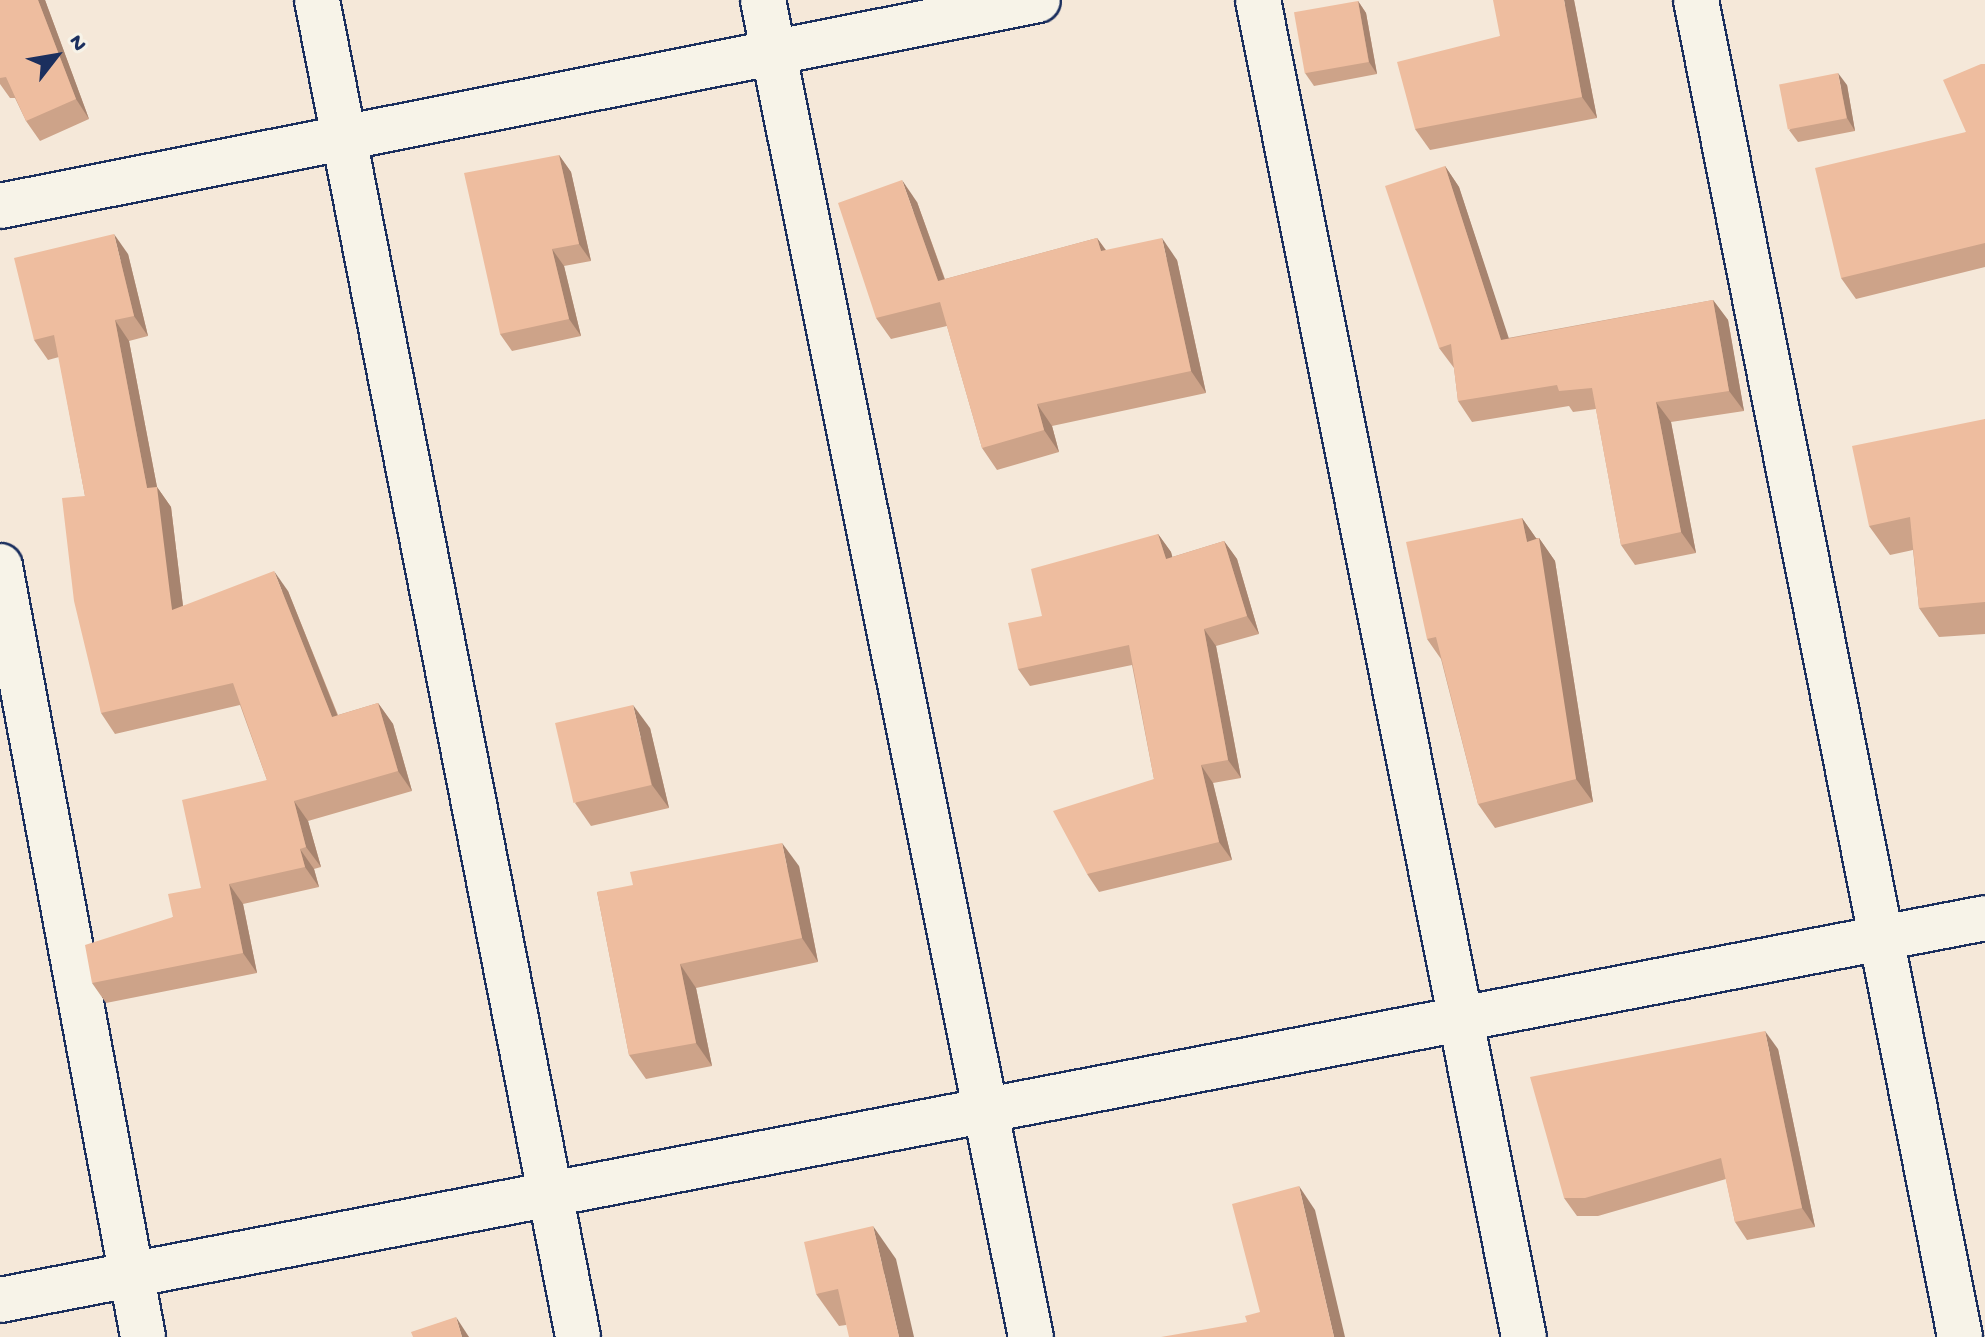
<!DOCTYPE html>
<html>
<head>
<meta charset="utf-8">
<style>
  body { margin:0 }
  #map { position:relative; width:1985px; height:1337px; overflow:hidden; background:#f5e8d9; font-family:"Gochi Hand",sans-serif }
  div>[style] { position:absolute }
  .roads { filter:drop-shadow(2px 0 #1b2f5e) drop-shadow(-2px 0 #1b2f5e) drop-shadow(0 2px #1b2f5e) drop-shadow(0 -2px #1b2f5e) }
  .minor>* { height:44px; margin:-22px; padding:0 22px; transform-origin:22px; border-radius:22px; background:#f7f3e8 }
  .wall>* { inset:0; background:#cda389 }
  .shaded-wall>* { inset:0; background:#a7846f }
  .building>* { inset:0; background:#eebd9f; transform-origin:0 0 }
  span { translate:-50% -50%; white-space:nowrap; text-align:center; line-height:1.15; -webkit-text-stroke:6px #f7f3e8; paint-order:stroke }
  .north { position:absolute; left:16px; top:16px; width:80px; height:80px; -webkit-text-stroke:6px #f7f3e8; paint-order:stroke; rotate:59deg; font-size:22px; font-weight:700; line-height:32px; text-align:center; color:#1b2f5e }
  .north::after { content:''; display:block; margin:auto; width:28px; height:36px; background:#1b2f5e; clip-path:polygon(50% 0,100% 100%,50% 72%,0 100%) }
</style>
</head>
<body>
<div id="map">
  <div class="roads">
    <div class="minor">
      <i style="left:317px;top:0;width:1362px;rotate:78.95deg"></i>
      <i style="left:763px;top:0;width:1364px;rotate:78.67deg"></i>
      <i style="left:1258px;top:0;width:1363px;rotate:78.75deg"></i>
      <i style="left:1696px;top:0;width:1363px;rotate:78.83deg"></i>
      <i style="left:0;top:206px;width:1058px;rotate:-11.22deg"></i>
      <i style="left:0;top:566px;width:784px;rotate:79.49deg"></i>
      <i style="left:0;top:1300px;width:2021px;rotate:-10.89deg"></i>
    </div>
  </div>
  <div class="wall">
    <i style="clip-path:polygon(0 0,45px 0,89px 119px,40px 141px,26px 121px,15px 98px,10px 98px,0 84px)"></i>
    <i style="clip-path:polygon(1574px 0,1597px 118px,1430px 150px,1415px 129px,1500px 36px)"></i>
    <i style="clip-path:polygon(1358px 1px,1366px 13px,1377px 74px,1314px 86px,1305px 73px)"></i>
    <i style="clip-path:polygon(1985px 64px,1985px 267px,1856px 299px,1841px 278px,1966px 132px)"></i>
    <i style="clip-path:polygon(1847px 85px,1855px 131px,1798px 142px,1789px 130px)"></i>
    <i style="clip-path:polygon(559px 155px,571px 172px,591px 261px,564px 266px,581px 336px,512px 351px,500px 334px)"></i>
    <i style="clip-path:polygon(1445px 166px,1459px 187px,1508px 338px,1713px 300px,1728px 320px,1744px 411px,1671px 422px,1696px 553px,1635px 565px,1621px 545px,1596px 409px,1573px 412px,1569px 406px,1472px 422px,1458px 401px,1454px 368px,1439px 348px)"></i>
    <i style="clip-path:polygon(917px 202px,945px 279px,1097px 238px,1106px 250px,1177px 260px,1206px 393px,1052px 426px,1059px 452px,997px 470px,982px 448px,947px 326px,891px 339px,876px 318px)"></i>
    <i style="clip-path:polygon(128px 254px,148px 336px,129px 341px,157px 487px,171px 507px,183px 606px,288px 591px,338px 715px,378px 703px,393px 724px,412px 791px,308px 821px,321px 867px,314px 869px,319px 887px,243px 904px,257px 973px,106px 1003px,92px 983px,173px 917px,201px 888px,267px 780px,240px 705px,115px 734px,101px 713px,85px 496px,59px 357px,48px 360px,34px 340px)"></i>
    <i style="clip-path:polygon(1985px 419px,1985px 634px,1939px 637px,1919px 608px,1913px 550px,1890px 555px,1869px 526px)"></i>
    <i style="clip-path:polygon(1522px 518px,1536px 538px,1539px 538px,1555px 561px,1593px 802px,1495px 828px,1478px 804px,1441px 659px,1427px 639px)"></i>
    <i style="clip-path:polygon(1158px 534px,1171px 552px,1172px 557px,1224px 541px,1237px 559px,1259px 634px,1216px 646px,1241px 778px,1213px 783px,1232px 860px,1099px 892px,1087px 874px,1154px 779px,1132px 665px,1030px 686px,1018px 669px,1042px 616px)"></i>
    <i style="clip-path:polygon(650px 728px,669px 808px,591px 826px,575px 803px)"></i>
    <i style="clip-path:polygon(799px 866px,818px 962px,696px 988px,712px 1066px,646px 1079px,629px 1055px,597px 892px)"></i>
    <i style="clip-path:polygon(1778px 1049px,1815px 1227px,1747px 1240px,1735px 1222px,1726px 1179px,1598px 1216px,1577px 1216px,1564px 1198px)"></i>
    <i style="clip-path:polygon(896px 1259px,846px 1325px,839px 1326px,816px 1294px)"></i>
  </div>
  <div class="shaded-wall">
    <i style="clip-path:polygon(38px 0,45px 0,89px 119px,76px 99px)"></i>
    <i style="clip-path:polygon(1564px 0,1574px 0,1597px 118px,1582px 97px)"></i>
    <i style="clip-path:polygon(1358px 1px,1366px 13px,1377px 74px,1369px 62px)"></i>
    <i style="clip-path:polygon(1838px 73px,1847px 85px,1855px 131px,1847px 118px)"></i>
    <i style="clip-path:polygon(559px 155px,571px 172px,591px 261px,579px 244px)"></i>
    <i style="clip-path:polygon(1445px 166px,1459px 187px,1516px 360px,1501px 340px)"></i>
    <i style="clip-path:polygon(902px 180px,917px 202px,953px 303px,938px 281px)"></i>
    <i style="clip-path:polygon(114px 234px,128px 254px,148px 336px,134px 316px)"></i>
    <i style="clip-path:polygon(1097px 238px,1112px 259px,1101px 251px)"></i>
    <i style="clip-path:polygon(1162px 238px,1177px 260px,1206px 393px,1191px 371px)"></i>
    <i style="clip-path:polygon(552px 249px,564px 266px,581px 336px,569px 319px)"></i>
    <i style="clip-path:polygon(1713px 300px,1728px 320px,1744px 411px,1729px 391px)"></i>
    <i style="clip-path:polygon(115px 320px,129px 341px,157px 487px,171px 507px,186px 631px,172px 610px,147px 488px)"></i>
    <i style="clip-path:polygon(1656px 402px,1671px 422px,1696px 553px,1681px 532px)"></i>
    <i style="clip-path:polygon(1037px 404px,1052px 426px,1059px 452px,1044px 430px)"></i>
    <i style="clip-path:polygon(1522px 518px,1538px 541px,1539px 538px,1555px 561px,1593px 802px,1576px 779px)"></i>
    <i style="clip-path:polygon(1158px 534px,1171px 552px,1178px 577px,1166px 559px)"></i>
    <i style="clip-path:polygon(1224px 541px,1237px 559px,1259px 634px,1247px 616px)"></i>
    <i style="clip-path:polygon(274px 571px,288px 591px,346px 737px,332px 717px)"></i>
    <i style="clip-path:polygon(1204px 629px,1216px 646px,1241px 778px,1228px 760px)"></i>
    <i style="clip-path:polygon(378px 703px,393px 724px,412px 791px,398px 771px)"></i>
    <i style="clip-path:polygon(633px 705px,650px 728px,669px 808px,652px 785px)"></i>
    <i style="clip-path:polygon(1201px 765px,1213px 783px,1232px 860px,1219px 842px)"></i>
    <i style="clip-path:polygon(294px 801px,308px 821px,321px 867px,306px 847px)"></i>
    <i style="clip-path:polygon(782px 843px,799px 866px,818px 962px,802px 938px)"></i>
    <i style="clip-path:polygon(300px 849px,314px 869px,319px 887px,305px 867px)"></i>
    <i style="clip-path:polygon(229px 884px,243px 904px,257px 973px,243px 953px)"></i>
    <i style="clip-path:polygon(680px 964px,696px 988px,712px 1066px,696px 1043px)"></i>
    <i style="clip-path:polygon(1765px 1031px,1778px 1049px,1815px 1227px,1802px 1208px)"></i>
    <i style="clip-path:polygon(1299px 1186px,1315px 1210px,1345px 1337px,1334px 1337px)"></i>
    <i style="clip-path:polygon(873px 1226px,896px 1259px,914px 1337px,899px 1337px)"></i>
    <i style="clip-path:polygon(456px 1317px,469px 1337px,462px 1337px)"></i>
  </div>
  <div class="building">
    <i style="clip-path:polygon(0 0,38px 0,76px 99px,26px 121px,6px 77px,0 78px)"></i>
    <i style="clip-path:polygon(1493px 0,1564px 0,1582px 97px,1415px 129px,1397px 62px,1500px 36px)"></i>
    <i style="left:1358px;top:1px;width:62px;height:65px;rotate:80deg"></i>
    <i style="clip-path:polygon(1981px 64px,1985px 64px,1985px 243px,1841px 278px,1815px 168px,1966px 132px,1943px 80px)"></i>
    <i style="left:1838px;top:73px;width:46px;height:60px;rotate:79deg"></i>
    <i style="clip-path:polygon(559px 155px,579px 244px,552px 249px,569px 319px,500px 334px,464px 173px)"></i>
    <i style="clip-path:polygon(1445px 166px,1501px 340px,1713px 300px,1729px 391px,1656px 402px,1681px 532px,1621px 545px,1592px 388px,1559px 391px,1557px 385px,1458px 401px,1451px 344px,1439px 348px,1385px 186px)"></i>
    <i style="clip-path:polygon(902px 180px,938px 281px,1097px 238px,1101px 251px,1162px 238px,1191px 371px,1037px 404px,1044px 430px,982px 448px,940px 302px,876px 318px,838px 203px)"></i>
    <i style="clip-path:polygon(114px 234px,134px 316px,115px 320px,147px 488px,157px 487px,172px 610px,274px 571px,332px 717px,378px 703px,398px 771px,294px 801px,306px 847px,300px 849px,305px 867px,229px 884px,243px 953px,92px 983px,85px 945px,173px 917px,168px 894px,201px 888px,182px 800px,267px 780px,233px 683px,101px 713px,74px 601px,62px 498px,85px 496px,54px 335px,34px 340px,14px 258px)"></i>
    <i style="clip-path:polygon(1985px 419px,1985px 602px,1919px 608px,1910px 517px,1869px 526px,1852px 446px)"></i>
    <i style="clip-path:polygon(1522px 518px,1527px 542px,1539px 538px,1576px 779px,1478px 804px,1436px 637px,1427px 639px,1406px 542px)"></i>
    <i style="clip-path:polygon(1158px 534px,1166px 559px,1224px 541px,1247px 616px,1204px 629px,1228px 760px,1201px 765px,1219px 842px,1087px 874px,1053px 811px,1154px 779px,1129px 645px,1018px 669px,1008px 623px,1042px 616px,1031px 569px)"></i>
    <i style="left:633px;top:705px;width:82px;height:80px;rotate:77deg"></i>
    <i style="clip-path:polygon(782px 843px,802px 938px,680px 964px,696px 1043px,629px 1055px,597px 892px,633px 885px,630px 872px)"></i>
    <i style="clip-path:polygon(1765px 1031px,1802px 1208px,1735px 1222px,1721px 1158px,1585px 1198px,1564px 1198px,1530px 1077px)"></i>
    <i style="clip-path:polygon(1299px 1186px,1334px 1337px,1161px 1337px,1247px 1322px,1245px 1316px,1260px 1312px,1232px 1204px)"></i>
    <i style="clip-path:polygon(873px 1226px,899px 1337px,849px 1337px,838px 1289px,816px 1294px,804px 1242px)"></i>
    <i style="clip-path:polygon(456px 1317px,462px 1337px,413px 1337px,411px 1332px)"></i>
  </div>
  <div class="north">N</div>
</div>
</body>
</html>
